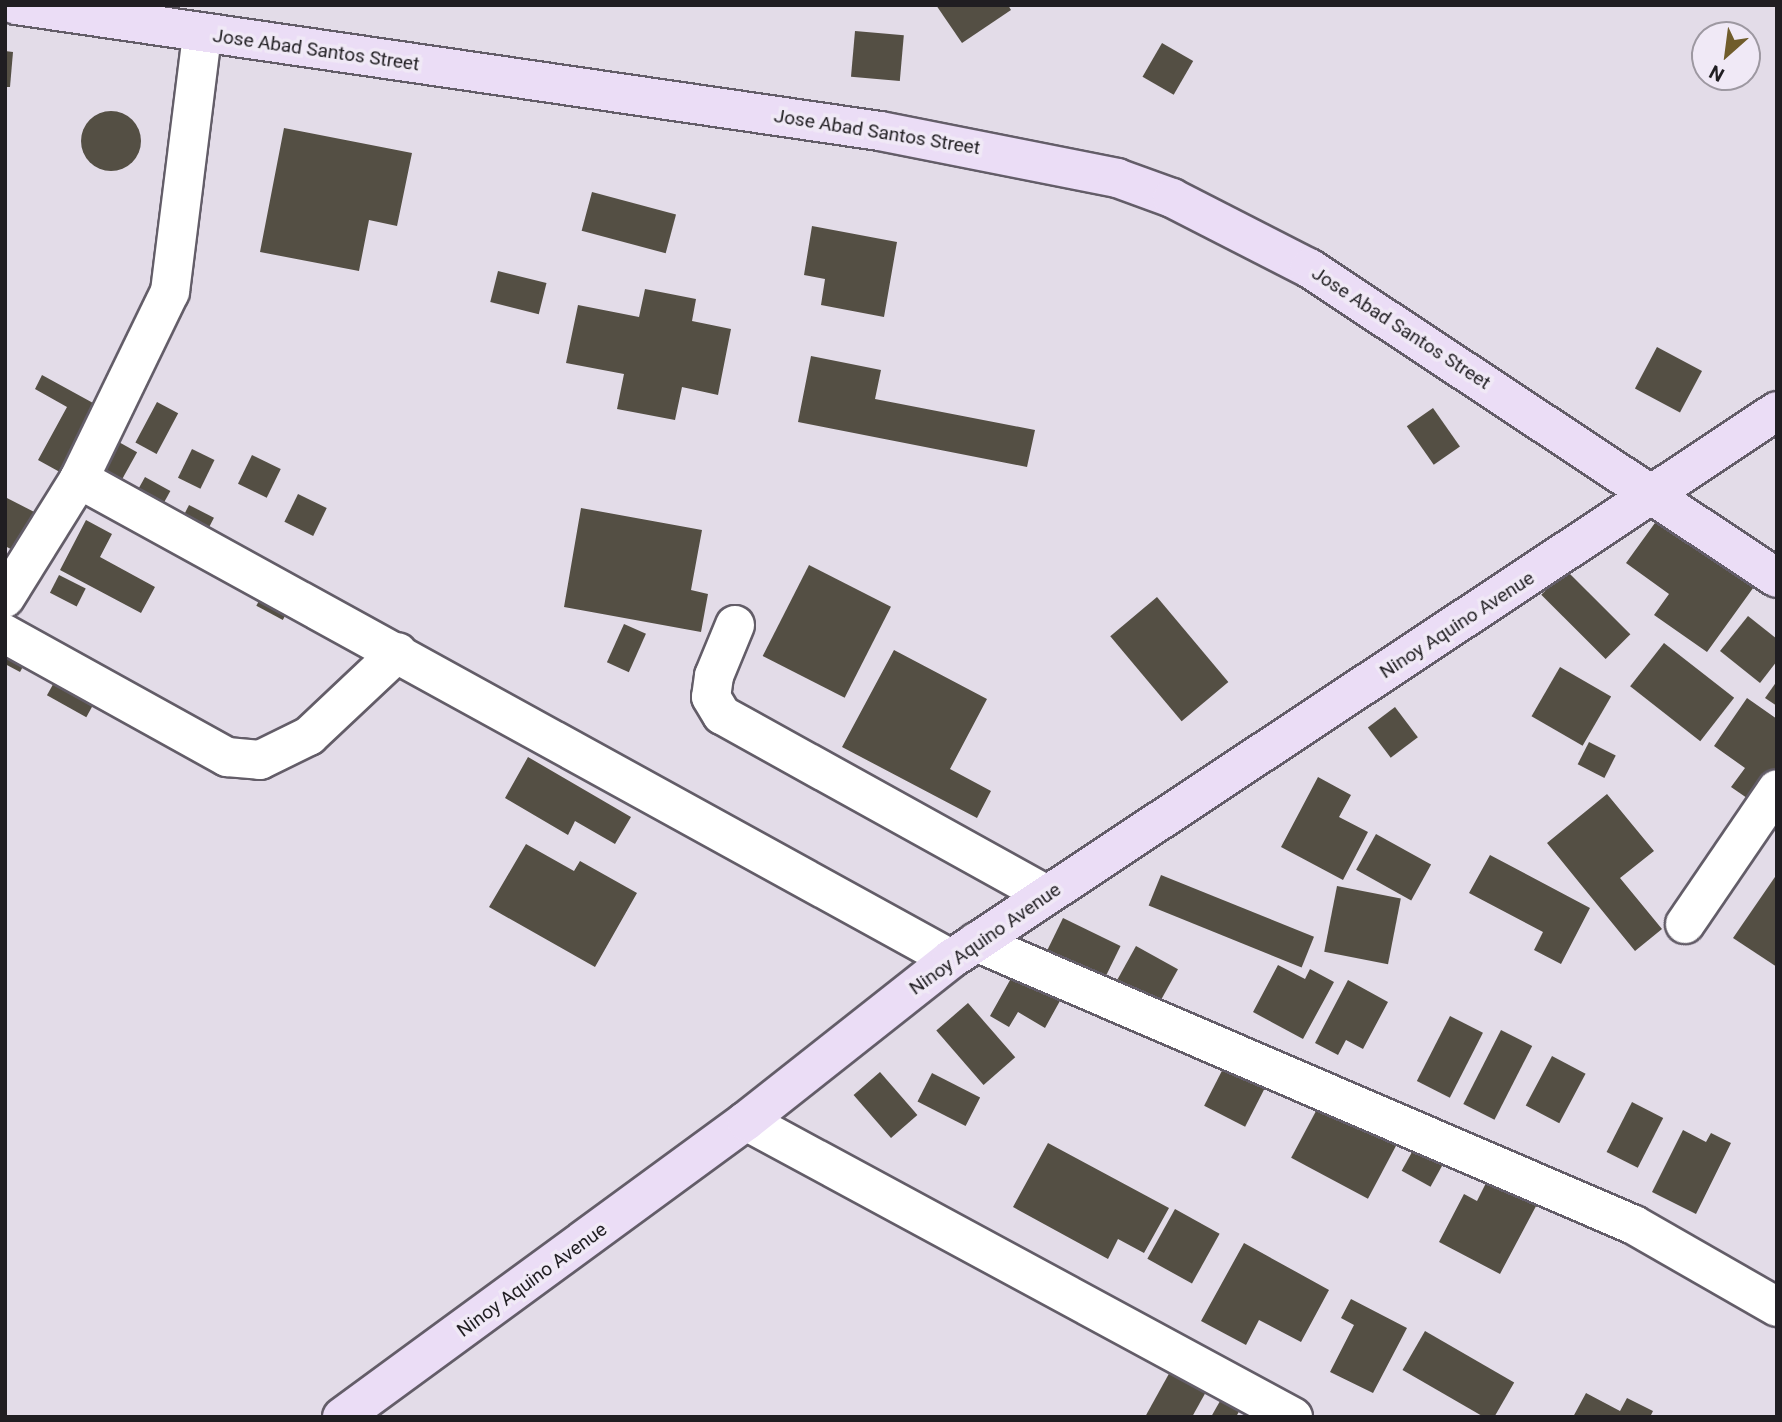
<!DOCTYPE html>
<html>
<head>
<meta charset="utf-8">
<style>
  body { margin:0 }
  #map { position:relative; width:1782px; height:1422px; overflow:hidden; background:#e3dce8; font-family:Roboto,sans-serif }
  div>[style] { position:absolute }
  .building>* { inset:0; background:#544f44; transform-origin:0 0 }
  .round { border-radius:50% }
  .roads { filter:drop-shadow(2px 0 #635d68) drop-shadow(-2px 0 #635d68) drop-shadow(0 2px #635d68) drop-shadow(0 -2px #635d68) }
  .minor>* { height:38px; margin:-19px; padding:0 19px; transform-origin:19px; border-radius:19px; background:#fff }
  .major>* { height:38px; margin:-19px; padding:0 19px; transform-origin:19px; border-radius:19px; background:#ebddf6 }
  span { translate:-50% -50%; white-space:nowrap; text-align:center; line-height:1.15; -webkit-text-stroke:7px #f0e9f6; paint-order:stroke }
  .street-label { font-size:19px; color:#201e22 }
  .frame { position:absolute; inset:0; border:7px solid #201e22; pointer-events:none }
  .north { position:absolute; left:1691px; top:21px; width:70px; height:70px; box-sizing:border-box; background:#f0e9f6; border:2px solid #9d98a1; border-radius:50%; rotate:208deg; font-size:19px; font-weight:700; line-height:28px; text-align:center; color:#201e22 }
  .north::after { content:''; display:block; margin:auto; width:24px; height:32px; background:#705c2b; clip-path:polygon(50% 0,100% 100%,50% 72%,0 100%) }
</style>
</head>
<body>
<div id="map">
  <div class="building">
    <i style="clip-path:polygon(936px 5px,1008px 5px,1011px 10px,962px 43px)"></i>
    <i style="left:855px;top:31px;width:49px;height:46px;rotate:5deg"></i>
    <i style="left:1162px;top:43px;width:36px;height:39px;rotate:30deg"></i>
    <i style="clip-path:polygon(5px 51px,13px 52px,10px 87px,5px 87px)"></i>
    <i class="round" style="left:81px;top:111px;width:60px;height:60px"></i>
    <i style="clip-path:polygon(284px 128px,412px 153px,397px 226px,369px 220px,359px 271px,260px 252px)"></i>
    <i style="left:592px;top:192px;width:87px;height:40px;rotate:15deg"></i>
    <i style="clip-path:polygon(812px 226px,897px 242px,884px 317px,821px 305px,825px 279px,804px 275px)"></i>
    <i style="left:498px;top:271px;width:50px;height:32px;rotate:14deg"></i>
    <i style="clip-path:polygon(645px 289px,696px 299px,692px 321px,731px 329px,718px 395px,682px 387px,675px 420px,617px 409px,624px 374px,566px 363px,578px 305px,639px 317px)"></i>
    <i style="left:1657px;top:347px;width:51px;height:47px;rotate:28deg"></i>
    <i style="clip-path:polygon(811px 356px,881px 370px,875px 399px,1035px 430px,1027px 467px,798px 422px)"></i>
    <i style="clip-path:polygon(42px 375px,104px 409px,67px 476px,38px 460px,67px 407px,35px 389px)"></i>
    <i style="left:157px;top:402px;width:24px;height:46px;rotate:28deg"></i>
    <i style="left:1433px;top:408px;width:47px;height:32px;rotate:55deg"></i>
    <i style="left:117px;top:441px;width:23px;height:49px;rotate:29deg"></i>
    <i style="left:192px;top:449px;width:25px;height:32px;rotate:26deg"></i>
    <i style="left:252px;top:455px;width:32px;height:32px;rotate:26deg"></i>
    <i style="left:145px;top:477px;width:29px;height:26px;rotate:29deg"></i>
    <i style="left:298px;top:494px;width:32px;height:31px;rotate:26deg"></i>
    <i style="clip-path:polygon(5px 497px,46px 518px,26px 557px,5px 546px)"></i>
    <i style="left:189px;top:505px;width:28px;height:24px;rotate:27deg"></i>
    <i style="clip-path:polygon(581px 508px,702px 530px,691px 590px,708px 594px,701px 632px,564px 607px)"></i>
    <i style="clip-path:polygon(1660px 516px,1756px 584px,1707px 652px,1654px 615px,1669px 594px,1626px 563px)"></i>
    <i style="clip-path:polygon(86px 520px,112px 534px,100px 557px,155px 587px,141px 613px,60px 570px)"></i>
    <i style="left:809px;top:565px;width:92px;height:102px;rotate:27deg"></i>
    <i style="left:1566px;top:570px;width:91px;height:35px;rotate:45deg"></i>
    <i style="left:59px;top:575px;width:30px;height:20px;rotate:27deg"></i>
    <i style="left:269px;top:582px;width:30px;height:27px;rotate:28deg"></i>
    <i style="left:1157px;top:597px;width:111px;height:61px;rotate:50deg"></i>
    <i style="clip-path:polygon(1748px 616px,1777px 639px,1777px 661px,1760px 683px,1720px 651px)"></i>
    <i style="left:624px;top:624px;width:24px;height:42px;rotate:24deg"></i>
    <i style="left:1664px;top:643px;width:89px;height:55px;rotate:38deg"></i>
    <i style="clip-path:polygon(894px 650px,987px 699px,950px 769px,991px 791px,977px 818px,842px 747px)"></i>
    <i style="clip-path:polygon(5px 651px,31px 652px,20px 672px,5px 664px)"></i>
    <i style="left:1560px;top:667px;width:59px;height:57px;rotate:30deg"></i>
    <i style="left:61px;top:670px;width:45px;height:29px;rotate:29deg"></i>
    <i style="clip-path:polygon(1777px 681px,1777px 706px,1765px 698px)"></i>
    <i style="clip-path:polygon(1747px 698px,1777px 719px,1777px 783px,1760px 807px,1731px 787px,1745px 768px,1714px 746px)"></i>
    <i style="left:1395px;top:707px;width:38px;height:34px;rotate:53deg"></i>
    <i style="left:1589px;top:742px;width:30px;height:25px;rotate:27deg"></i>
    <i style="clip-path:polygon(528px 757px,631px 817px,615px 844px,575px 821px,568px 835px,505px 798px)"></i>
    <i style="clip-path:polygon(1318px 777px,1351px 795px,1339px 817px,1368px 832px,1343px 880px,1281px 847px)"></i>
    <i style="clip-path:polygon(1607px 794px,1654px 851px,1620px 878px,1662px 929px,1635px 951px,1547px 843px)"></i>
    <i style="left:1376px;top:834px;width:63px;height:41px;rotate:29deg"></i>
    <i style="clip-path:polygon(526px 844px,574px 871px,580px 861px,637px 893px,595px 967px,489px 907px)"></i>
    <i style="clip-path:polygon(1490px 855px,1590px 908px,1561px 964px,1534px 950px,1543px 932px,1469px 893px)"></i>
    <i style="clip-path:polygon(1777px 874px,1777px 967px,1733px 938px)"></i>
    <i style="left:1161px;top:875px;width:165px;height:33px;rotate:22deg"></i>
    <i style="left:1337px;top:886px;width:65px;height:67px;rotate:11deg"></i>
    <i style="left:1063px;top:918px;width:64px;height:37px;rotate:26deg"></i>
    <i style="left:1136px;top:946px;width:48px;height:38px;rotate:29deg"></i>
    <i style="clip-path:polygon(1278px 965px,1305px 979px,1310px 969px,1334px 982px,1303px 1039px,1253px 1012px)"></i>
    <i style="clip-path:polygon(1014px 973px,1061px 999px,1045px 1028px,1018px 1012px,1009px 1027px,990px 1016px)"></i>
    <i style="clip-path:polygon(1348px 980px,1388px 1002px,1363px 1049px,1346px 1040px,1338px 1055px,1315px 1043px)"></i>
    <i style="left:968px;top:1003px;width:72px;height:42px;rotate:49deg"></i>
    <i style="left:1450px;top:1016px;width:37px;height:73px;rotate:27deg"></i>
    <i style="left:1501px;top:1030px;width:35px;height:83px;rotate:27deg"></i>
    <i style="left:1230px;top:1055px;width:46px;height:57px;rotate:27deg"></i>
    <i style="left:1552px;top:1056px;width:38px;height:56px;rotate:28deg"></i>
    <i style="left:880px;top:1072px;width:57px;height:35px;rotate:49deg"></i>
    <i style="left:932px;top:1073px;width:54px;height:32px;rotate:27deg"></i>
    <i style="left:1324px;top:1096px;width:87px;height:70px;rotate:28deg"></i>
    <i style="left:1632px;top:1102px;width:35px;height:56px;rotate:27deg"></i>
    <i style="clip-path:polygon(1683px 1130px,1706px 1142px,1711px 1133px,1731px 1143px,1696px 1214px,1652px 1192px)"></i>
    <i style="left:1422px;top:1134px;width:33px;height:42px;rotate:29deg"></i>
    <i style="clip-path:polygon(1048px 1143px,1169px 1208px,1144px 1253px,1118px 1239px,1108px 1259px,1013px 1207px)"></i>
    <i style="clip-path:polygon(1494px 1167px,1543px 1193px,1500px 1274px,1439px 1242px,1464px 1194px,1477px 1201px)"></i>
    <i style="left:1175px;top:1209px;width:51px;height:57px;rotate:29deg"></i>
    <i style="clip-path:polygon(1244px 1243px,1329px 1290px,1301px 1342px,1259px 1320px,1246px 1345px,1201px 1321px)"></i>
    <i style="clip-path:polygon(1351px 1299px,1407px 1328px,1373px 1393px,1330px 1372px,1354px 1325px,1341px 1318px)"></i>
    <i style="left:1425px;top:1331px;width:103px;height:45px;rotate:30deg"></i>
    <i style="clip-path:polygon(1176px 1361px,1212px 1381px,1192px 1417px,1145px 1417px)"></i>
    <i style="clip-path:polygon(1586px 1393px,1620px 1411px,1627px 1398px,1653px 1411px,1650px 1417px,1573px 1417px)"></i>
    <i style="clip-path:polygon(1224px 1394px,1243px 1404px,1236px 1417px,1211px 1417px)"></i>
  </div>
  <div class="roads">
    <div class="minor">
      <i style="left:79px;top:479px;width:995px;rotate:28.83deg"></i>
      <i style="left:5px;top:598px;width:140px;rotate:-58.1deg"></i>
      <i style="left:79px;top:479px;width:208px;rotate:-64.1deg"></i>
      <i style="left:170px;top:292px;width:260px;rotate:-82.9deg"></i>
      <i style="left:735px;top:625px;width:55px;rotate:112.4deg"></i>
      <i style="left:714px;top:676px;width:21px;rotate:98deg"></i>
      <i style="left:711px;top:697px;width:21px;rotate:59deg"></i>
      <i style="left:722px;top:715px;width:369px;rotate:29deg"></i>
      <i style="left:5px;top:634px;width:254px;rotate:29deg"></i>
      <i style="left:227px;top:757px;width:33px;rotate:5deg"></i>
      <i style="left:260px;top:760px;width:55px;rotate:-26.1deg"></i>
      <i style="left:309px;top:736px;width:122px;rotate:-43.3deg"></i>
      <i style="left:1685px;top:924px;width:163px;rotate:-55.7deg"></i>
      <i style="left:976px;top:942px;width:716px;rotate:23.27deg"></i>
      <i style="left:1634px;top:1225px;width:165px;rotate:29.8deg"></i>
      <i style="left:746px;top:1121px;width:622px;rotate:28.42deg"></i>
    </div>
    <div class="major">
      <i style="left:16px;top:5px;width:873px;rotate:8.3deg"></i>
      <i style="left:880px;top:131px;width:242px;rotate:11.2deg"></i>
      <i style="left:1117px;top:178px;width:59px;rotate:20deg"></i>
      <i style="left:1172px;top:198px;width:154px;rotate:27.1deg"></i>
      <i style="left:1309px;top:268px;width:561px;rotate:33.52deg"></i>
      <i style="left:342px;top:1417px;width:501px;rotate:-36.23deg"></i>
      <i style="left:746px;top:1121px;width:261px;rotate:-38.3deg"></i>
      <i style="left:951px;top:959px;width:991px;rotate:-33.56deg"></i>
    </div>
  </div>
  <div class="street-label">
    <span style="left:316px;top:50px;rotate:8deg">Jose Abad Santos Street</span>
    <span style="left:877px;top:132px;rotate:9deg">Jose Abad Santos Street</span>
    <span style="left:1401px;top:328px;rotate:33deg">Jose Abad Santos Street</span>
    <span style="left:1457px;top:625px;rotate:-33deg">Ninoy Aquino Avenue</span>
    <span style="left:985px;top:939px;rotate:-35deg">Ninoy Aquino Avenue</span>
    <span style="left:532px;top:1280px;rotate:-36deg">Ninoy Aquino Avenue</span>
  </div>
  <div class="frame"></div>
  <div class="north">N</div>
</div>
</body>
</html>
